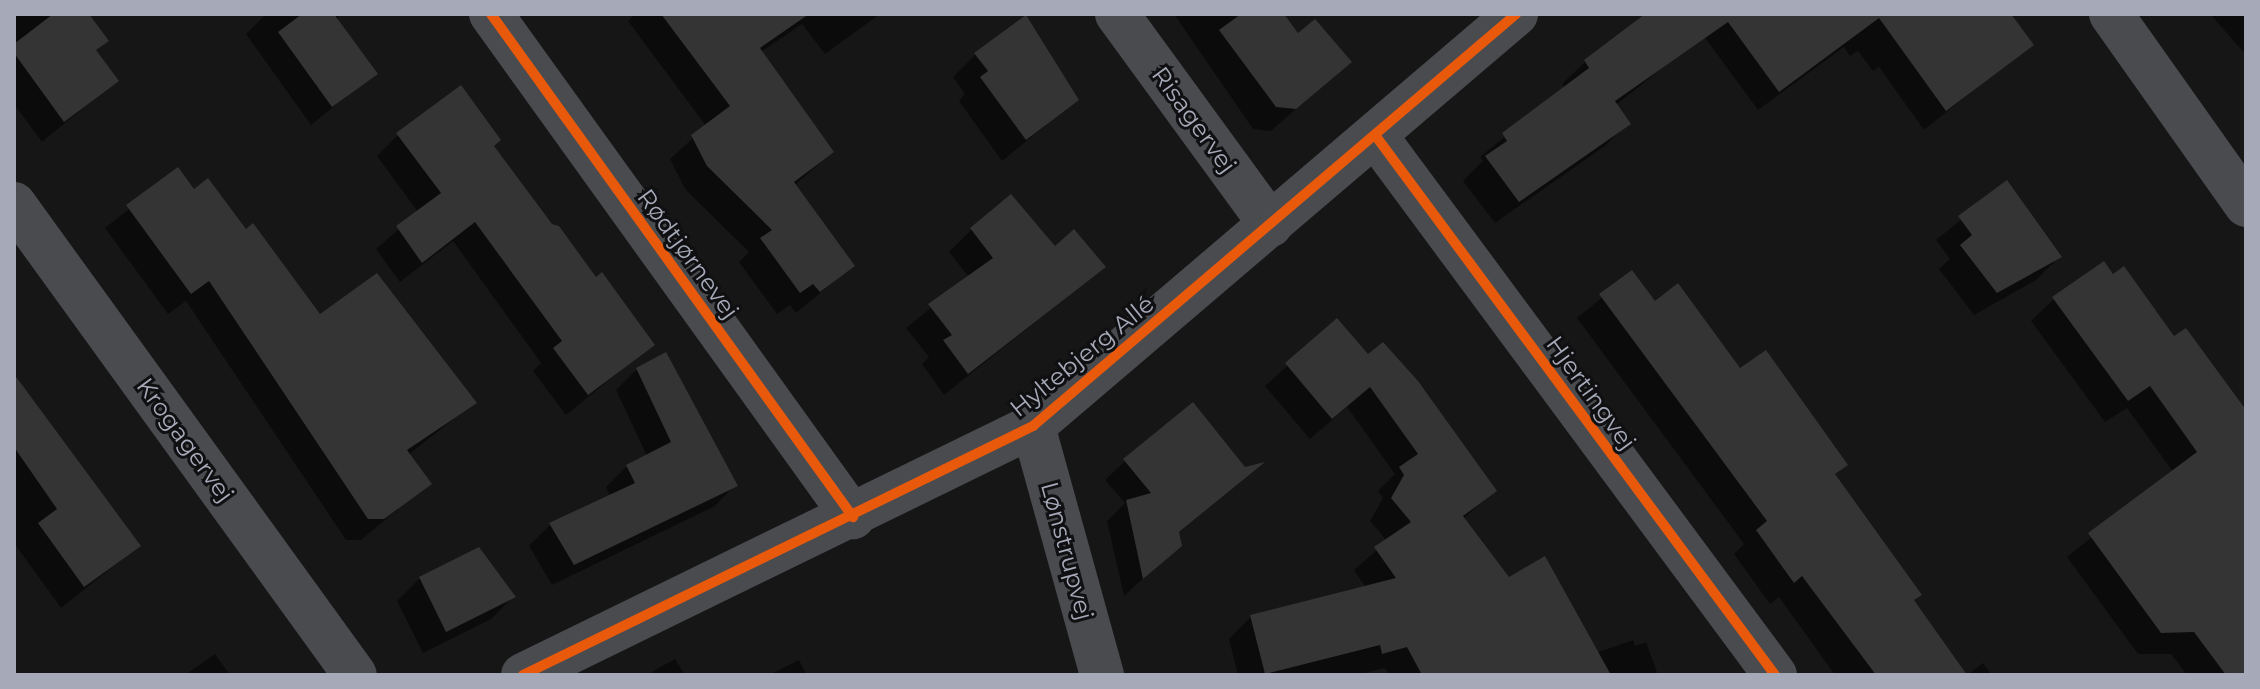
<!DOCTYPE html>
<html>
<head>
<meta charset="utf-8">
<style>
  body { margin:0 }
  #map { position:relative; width:2260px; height:689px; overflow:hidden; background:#161616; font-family:Montserrat,sans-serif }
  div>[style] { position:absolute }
  .shadow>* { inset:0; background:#0007 }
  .building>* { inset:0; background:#343435 }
  .street>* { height:44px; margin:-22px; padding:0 22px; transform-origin:22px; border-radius:22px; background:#4a4b4f }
  .cycleway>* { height:10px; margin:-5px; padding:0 5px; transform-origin:5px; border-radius:5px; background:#e8590c }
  span { translate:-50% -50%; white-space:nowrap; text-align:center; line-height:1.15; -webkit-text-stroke:6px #101012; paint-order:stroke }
  .street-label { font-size:24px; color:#a6aab8 }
  .frame { position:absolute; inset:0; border:16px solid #a6aab8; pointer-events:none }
</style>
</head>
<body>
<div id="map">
  <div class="shadow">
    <i style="clip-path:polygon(14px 14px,86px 14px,106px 41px,94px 52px,116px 81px,42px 142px,14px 104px)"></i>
    <i style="clip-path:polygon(266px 14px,339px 14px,337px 22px,375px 73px,311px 125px,246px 34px)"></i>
    <i style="clip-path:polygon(635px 14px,880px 14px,825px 54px,802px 24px,761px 52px,832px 152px,794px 186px,853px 266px,796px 313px,790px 305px,777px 314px,739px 262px,749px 252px,685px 189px,670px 159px,706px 126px,628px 21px)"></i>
    <i style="clip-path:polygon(1174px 14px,1282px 14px,1298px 36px,1349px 62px,1271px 131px,1253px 129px)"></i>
    <i style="clip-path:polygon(1648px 14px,1681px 53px,1616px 105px,1628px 123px,1605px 146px,1495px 223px,1463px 181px,1483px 161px,1480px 157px,1565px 88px,1562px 84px,1585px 62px)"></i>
    <i style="clip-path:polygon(1704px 14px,1946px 14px,1991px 76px,1924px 130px,1879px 67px,1873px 71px,1858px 51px,1850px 56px,1844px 47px,1758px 110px,1695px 24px)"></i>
    <i style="clip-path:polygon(2210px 14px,2246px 14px,2246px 55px)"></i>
    <i style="clip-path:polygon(1027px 20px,1077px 100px,1002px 161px,959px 101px,965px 94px,953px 77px,975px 55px)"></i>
    <i style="clip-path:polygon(398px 135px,492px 146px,550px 225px,652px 345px,566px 415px,533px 371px,541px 363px,453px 241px,400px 282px,376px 249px,418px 212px,377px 156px)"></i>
    <i style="clip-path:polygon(178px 170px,193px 192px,245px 232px,319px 317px,474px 403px,408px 455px,429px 483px,361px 540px,346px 540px,186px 301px,168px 314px,105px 228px)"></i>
    <i style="clip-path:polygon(2006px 183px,2059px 257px,2036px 280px,1974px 315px,1939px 269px,1950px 259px,1936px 240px)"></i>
    <i style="clip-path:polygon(971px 230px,1054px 248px,1104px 267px,944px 395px,922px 364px,929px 357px,906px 328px,969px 277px,949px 252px)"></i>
    <i style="clip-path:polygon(1632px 273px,1654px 303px,1845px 464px,1834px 476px,1919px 595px,1913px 601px,1965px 675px,1835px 675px,1779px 597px,1770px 604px,1734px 554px,1744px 544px,1577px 318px)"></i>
    <i style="clip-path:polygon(2113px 276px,2246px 413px,2246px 675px,2187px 675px,2171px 654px,2138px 654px,2067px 557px,2173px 472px,2127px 408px,2105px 422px,2031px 321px,2054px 299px)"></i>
    <i style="clip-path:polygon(1337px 321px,1494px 491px,1463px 519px,1508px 580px,1596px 653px,1633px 640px,1635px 646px,1646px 642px,1658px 675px,1389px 675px,1385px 668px,1357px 675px,1238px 675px,1229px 639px,1251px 617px,1366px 588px,1354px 570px,1387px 541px,1370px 521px,1383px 498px,1378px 491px,1395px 474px,1347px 407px,1310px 439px,1265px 386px)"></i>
    <i style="clip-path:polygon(637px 369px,735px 485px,715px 506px,552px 585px,529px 546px,550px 525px,610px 496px,606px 487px,627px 466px,647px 456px,616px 390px)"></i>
    <i style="clip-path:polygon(14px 393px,139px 546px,61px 608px,14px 543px)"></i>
    <i style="clip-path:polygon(1125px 461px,1244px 470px,1259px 466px,1177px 534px,1180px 545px,1124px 596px,1107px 521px,1125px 503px,1105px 480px)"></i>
    <i style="clip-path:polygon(420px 578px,513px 597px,491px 619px,423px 653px,397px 601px)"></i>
    <i style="clip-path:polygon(215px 654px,230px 675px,185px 675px)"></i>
    <i style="clip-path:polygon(675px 659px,685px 675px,646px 675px)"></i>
    <i style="clip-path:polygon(799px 660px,807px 675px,769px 675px)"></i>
    <i style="clip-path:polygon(1983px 663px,1992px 675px,1967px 675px)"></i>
  </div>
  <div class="building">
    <i style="clip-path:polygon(53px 14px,89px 14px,109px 41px,96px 50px,119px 81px,64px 122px,14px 53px,14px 44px)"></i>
    <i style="clip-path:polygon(302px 14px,334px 14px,378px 74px,332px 107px,278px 32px)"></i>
    <i style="clip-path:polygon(661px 14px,809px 14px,760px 48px,834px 152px,794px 182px,855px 266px,820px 292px,813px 284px,800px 293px,760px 238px,772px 230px,707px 166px,691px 135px,730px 106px)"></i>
    <i style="clip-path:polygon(1241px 14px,1284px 14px,1298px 33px,1315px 19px,1352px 62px,1296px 109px,1276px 107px,1219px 30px)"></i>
    <i style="clip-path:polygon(1645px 14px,2011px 14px,2034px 45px,1946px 111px,1879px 18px,1779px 92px,1728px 22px,1615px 101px,1631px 124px,1519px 202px,1485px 156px,1507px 141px,1502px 133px,1589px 68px,1584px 60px)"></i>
    <i style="clip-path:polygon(1026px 15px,1079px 100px,1026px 140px,980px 77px,988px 71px,974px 53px)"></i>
    <i style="clip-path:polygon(461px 85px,501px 140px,494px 146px,552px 224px,559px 226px,596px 277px,602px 272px,655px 345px,588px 395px,553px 348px,562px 341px,475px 222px,422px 263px,396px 226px,441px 193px,396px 133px)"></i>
    <i style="clip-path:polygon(178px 167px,194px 189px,208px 178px,246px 229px,253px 223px,320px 314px,377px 273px,477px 403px,407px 450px,432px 484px,384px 519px,368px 519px,209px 281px,191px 294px,126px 205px)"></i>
    <i style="clip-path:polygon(2007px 180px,2062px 257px,1997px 293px,1960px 245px,1972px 235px,1958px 216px)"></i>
    <i style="clip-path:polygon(1011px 194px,1055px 246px,1074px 229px,1106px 267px,968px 374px,943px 340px,952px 335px,928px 304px,993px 258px,970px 228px)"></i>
    <i style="clip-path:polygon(2104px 261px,2113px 274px,2124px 266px,2174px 336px,2186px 328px,2246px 410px,2246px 675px,2226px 675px,2194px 632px,2161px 633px,2088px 533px,2197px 452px,2150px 386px,2128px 401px,2052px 297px)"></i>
    <i style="clip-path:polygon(1632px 270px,1655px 301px,1678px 283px,1740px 368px,1766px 350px,1848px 465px,1835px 474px,1922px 595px,1914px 600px,1967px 675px,1876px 675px,1802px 576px,1794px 583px,1756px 530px,1767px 521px,1599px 294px)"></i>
    <i style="clip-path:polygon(1337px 318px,1368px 354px,1383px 342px,1418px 381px,1497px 491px,1463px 516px,1509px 577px,1545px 556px,1611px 675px,1422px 675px,1407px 647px,1382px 654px,1380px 645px,1265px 674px,1250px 615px,1396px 578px,1374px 547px,1411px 522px,1391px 498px,1404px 475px,1399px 467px,1418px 454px,1370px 387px,1332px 419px,1285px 363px)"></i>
    <i style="clip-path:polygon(666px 352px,738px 486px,574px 565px,549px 523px,635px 483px,626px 465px,671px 442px,636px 368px)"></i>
    <i style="clip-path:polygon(14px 374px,141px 546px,84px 587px,38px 523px,57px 509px,14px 447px)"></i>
    <i style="clip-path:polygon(1193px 402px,1245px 467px,1265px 462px,1179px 532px,1182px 546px,1143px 579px,1126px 500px,1151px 493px,1123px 459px)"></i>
    <i style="clip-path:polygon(479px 547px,516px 597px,446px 632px,419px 577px)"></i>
  </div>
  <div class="street">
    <i style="left:491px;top:14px;width:620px;rotate:54.26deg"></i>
    <i style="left:1117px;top:14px;width:261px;rotate:53.9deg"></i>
    <i style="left:2111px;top:14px;width:234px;rotate:54.7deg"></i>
    <i style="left:1375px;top:135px;width:672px;rotate:53.47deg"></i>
    <i style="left:14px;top:204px;width:581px;rotate:54.1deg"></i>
    <i style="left:1033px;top:426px;width:258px;rotate:74.5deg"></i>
    <i style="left:523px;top:675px;width:568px;rotate:-26.02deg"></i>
    <i style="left:1033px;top:426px;width:635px;rotate:-40.46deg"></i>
  </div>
  <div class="cycleway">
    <i style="left:491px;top:14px;width:620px;rotate:54.26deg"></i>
    <i style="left:1375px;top:135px;width:672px;rotate:53.47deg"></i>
    <i style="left:523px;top:675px;width:568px;rotate:-26.02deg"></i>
    <i style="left:1033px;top:426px;width:635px;rotate:-40.46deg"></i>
  </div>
  <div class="street-label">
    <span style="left:1194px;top:120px;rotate:54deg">Risagervej</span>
    <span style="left:688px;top:254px;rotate:54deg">Rødtjørnevej</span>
    <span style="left:1082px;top:356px;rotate:-39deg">Hyltebjerg Allé</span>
    <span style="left:1591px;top:393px;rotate:54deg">Hjertingvej</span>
    <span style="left:185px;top:440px;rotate:54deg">Krogagervej</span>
    <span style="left:1067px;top:551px;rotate:75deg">Lønstrupvej</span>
  </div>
  <div class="frame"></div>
</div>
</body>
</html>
